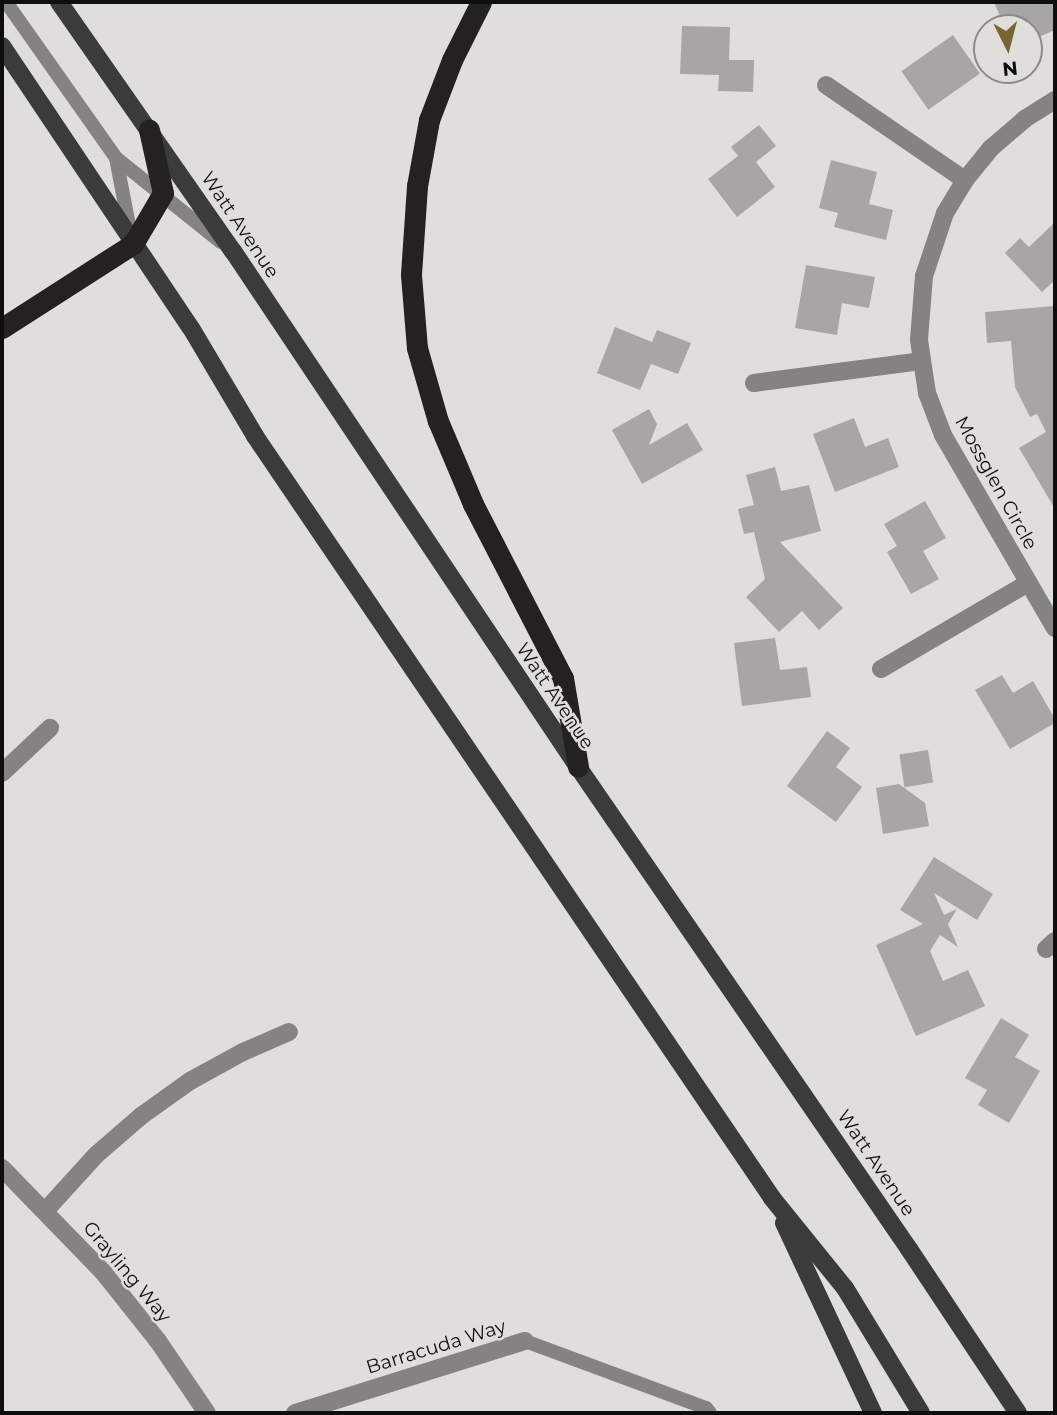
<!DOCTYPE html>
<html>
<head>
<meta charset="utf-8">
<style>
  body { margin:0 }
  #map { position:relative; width:1057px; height:1415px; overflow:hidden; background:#e0dedb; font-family:Montserrat,sans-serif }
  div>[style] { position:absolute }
  .building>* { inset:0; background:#a7a6a3; transform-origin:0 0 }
  .service>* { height:14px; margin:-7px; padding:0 7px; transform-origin:7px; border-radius:7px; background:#848382 }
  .minor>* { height:18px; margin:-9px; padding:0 9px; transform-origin:9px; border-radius:9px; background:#848382 }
  .primary>* { height:18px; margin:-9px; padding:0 9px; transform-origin:9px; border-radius:9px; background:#3b3b38 }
  .motorway>* { height:21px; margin:-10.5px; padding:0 10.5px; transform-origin:10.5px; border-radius:10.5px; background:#232220 }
  span { translate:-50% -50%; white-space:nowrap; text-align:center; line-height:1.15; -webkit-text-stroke:5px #e0dedb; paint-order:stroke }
  .street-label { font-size:19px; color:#0e0e0d }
  .frame { position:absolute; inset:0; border:4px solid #0e0e0d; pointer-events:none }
  .north { position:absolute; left:973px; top:14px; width:70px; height:70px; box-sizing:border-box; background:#e0dedb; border:2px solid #8c8b89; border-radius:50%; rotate:174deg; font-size:19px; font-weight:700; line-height:28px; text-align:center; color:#0e0e0d }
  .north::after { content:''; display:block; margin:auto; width:24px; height:32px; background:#776533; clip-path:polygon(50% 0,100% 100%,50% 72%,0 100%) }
</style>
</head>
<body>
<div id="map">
  <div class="building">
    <i style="clip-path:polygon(994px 2px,1055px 2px,1055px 30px,1029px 41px,1029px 28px,1005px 28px)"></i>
    <i style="clip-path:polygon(682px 26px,730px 27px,729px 60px,754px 60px,753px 92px,718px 91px,719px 75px,680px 74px)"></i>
    <i style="left:953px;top:35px;width:47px;height:63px;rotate:55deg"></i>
    <i style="clip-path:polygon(759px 125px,776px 146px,756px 162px,775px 187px,737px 217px,708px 179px,738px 156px,731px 147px)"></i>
    <i style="clip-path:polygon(831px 160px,877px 172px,869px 204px,893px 210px,886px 240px,834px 227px,838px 213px,819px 208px)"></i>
    <i style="clip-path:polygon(1055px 222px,1055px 280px,1042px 292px,1005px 253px,1020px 238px,1029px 247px)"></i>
    <i style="clip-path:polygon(806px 265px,875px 277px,869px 308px,842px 303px,837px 335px,795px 328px)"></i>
    <i style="clip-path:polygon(1054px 306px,1055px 317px,1055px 509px,1019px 448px,1046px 432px,1037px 414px,1030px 417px,1015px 387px,1011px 341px,987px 343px,985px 312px)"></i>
    <i style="clip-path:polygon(615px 327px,652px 342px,657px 330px,691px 343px,678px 374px,651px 364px,640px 390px,597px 373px)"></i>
    <i style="clip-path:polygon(649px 409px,657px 424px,649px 445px,687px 423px,703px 450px,642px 484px,612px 430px)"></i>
    <i style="clip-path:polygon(854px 418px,865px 447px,888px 438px,899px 467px,835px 492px,813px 434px)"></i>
    <i style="clip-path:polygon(775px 467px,781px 491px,809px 485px,821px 531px,780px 542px,843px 608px,819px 630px,802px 611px,779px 632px,746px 597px,765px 579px,754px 532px,744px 534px,738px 509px,754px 505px,746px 475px)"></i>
    <i style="clip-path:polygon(925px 501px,946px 538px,923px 551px,939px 579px,911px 594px,887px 552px,897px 546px,884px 524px)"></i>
    <i style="clip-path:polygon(775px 638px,780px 670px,807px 667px,811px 697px,742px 706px,734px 643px)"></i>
    <i style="clip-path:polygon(1002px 675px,1013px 693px,1033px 681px,1055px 719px,1055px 723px,1010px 749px,975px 690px)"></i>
    <i style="clip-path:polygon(827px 731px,850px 748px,836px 767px,862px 787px,836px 822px,787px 786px)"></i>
    <i style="left:928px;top:750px;width:33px;height:29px;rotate:81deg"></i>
    <i style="clip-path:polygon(899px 784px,925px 803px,929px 826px,883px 834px,876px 788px)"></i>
    <i style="clip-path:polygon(934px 857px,993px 894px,977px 920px,934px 893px,944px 915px,957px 909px,948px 924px,958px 947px,940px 935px,930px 951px,943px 981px,968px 970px,985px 1006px,916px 1036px,876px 945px,923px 924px,900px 910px)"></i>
    <i style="clip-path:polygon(1001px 1018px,1029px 1035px,1015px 1057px,1040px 1071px,1009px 1123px,978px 1105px,987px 1090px,965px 1078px)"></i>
  </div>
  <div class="service">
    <i style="left:6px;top:2px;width:191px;rotate:54.8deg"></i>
    <i style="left:116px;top:158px;width:134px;rotate:38.7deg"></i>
    <i style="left:116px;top:158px;width:79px;rotate:79.1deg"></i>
    <i style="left:525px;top:1341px;width:193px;rotate:20.3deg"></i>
    <i style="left:706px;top:1408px;width:6px;rotate:51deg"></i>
  </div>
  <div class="minor">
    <i style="left:826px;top:85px;width:168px;rotate:34.4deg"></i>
    <i style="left:1055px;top:100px;width:36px;rotate:148deg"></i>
    <i style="left:1025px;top:119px;width:45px;rotate:139.5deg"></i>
    <i style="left:991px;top:148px;width:41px;rotate:129.1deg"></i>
    <i style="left:965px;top:180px;width:39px;rotate:121deg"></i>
    <i style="left:945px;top:213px;width:66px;rotate:108.4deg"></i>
    <i style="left:924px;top:276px;width:64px;rotate:94.5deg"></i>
    <i style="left:919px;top:340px;width:54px;rotate:81.4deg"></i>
    <i style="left:927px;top:393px;width:45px;rotate:69.1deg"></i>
    <i style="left:943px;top:435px;width:223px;rotate:59.9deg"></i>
    <i style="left:754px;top:383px;width:168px;rotate:-7.5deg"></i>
    <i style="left:881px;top:669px;width:170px;rotate:-30.3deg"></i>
    <i style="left:2px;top:773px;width:66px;rotate:-43.2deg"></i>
    <i style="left:1046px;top:949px;width:12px;rotate:-42deg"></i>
    <i style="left:2px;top:1168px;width:145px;rotate:45.8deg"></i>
    <i style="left:103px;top:1272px;width:88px;rotate:51.4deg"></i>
    <i style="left:158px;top:1341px;width:87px;rotate:55.8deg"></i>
    <i style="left:46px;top:1210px;width:74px;rotate:-47.7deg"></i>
    <i style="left:96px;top:1155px;width:60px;rotate:-40.9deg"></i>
    <i style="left:141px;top:1116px;width:60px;rotate:-35.5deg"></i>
    <i style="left:190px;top:1081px;width:60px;rotate:-28.7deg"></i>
    <i style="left:243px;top:1052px;width:50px;rotate:-23.5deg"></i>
    <i style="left:295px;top:1413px;width:241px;rotate:-17.4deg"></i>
  </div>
  <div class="primary">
    <i style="left:59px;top:2px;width:304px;rotate:55.1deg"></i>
    <i style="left:233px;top:251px;width:621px;rotate:56.23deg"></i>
    <i style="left:578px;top:767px;width:585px;rotate:55.52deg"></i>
    <i style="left:909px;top:1249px;width:197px;rotate:56.4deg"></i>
    <i style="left:2px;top:46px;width:339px;rotate:56.2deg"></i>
    <i style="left:191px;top:328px;width:126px;rotate:59.3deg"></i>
    <i style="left:255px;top:436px;width:921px;rotate:55.84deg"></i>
    <i style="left:772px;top:1198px;width:116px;rotate:51deg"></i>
    <i style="left:845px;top:1288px;width:146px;rotate:58.7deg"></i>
    <i style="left:784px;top:1223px;width:210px;rotate:64.9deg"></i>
  </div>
  <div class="motorway">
    <i style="left:481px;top:2px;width:65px;rotate:116.6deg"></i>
    <i style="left:452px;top:60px;width:64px;rotate:111deg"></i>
    <i style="left:429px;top:120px;width:67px;rotate:100.3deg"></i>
    <i style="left:417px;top:186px;width:89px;rotate:93.9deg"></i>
    <i style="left:411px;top:275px;width:73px;rotate:85.3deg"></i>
    <i style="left:417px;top:348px;width:76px;rotate:74deg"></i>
    <i style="left:438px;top:421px;width:90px;rotate:67.1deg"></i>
    <i style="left:473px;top:504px;width:196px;rotate:62.7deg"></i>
    <i style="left:563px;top:678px;width:90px;rotate:80.4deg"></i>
    <i style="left:2px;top:328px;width:156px;rotate:-32.7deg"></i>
    <i style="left:133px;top:244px;width:59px;rotate:-59.5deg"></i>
    <i style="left:163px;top:193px;width:65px;rotate:-102.5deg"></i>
  </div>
  <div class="street-label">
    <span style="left:240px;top:225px;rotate:56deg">Watt Avenue</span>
    <span style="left:996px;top:483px;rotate:61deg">Mossglen Circle</span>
    <span style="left:555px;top:696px;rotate:56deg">Watt Avenue</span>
    <span style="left:876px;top:1163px;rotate:56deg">Watt Avenue</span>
    <span style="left:127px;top:1272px;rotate:50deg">Grayling Way</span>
    <span style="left:436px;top:1347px;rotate:-17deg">Barracuda Way</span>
  </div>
  <div class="frame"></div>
  <div class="north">N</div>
</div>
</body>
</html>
